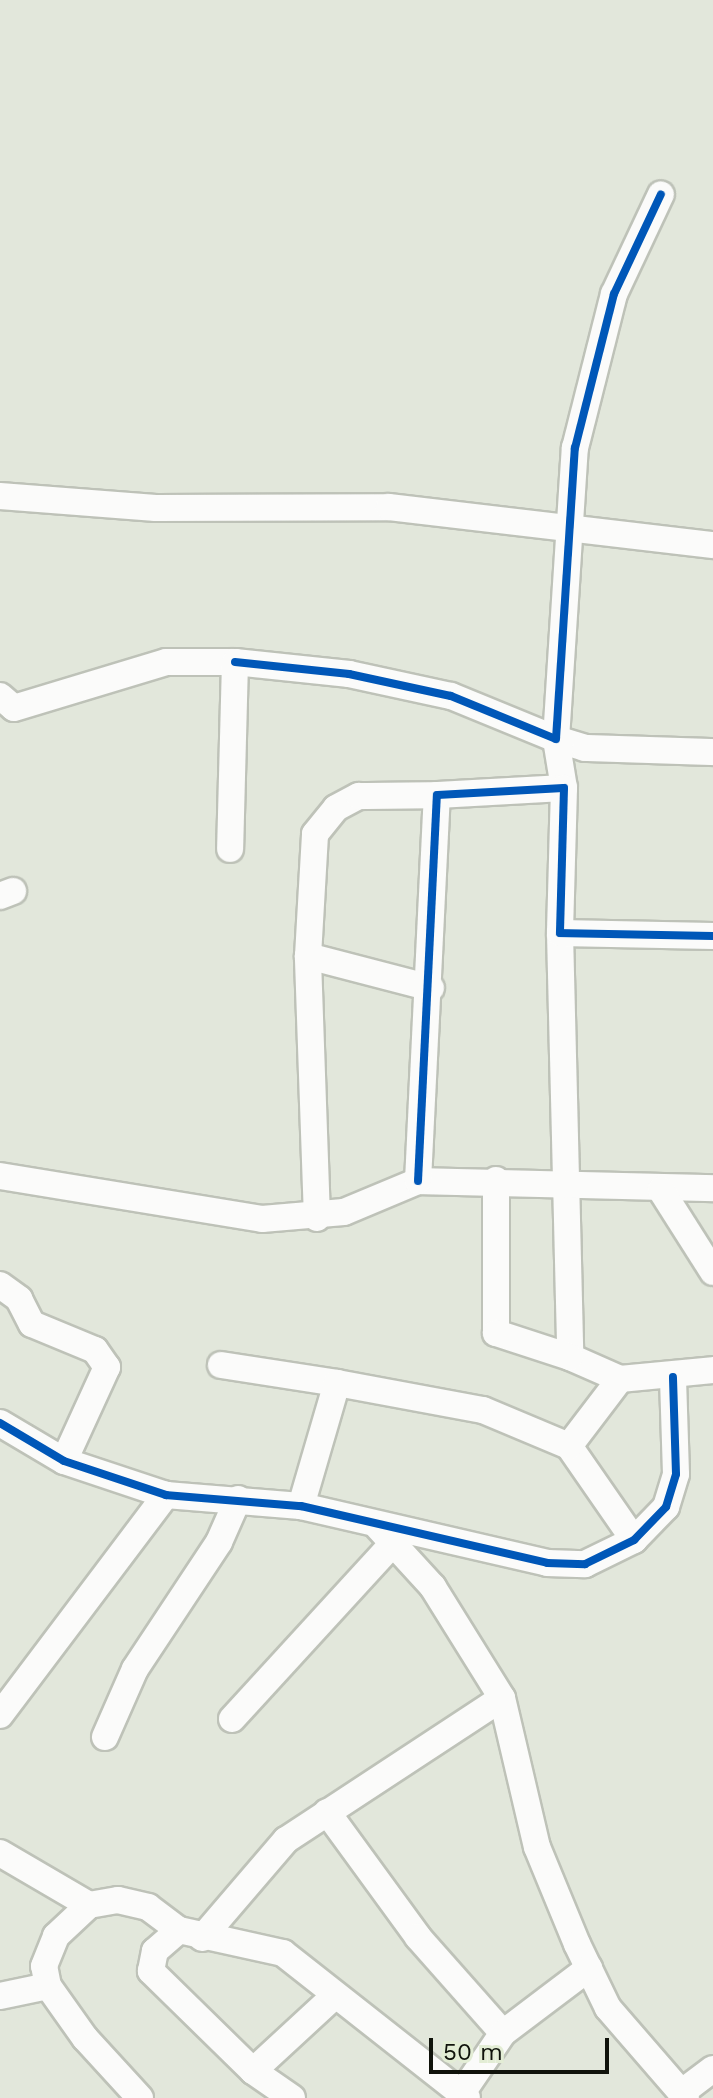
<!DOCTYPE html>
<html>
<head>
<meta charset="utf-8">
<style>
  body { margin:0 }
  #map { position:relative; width:713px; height:2098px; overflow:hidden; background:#e2e7db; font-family:"Work Sans",sans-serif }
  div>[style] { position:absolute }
  .roads { filter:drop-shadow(2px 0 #bec2b8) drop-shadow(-2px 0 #bec2b8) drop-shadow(0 2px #bec2b8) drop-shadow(0 -2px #bec2b8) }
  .minor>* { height:26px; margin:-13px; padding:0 13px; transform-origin:13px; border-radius:13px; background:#fbfbfa }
  .cycleway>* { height:8px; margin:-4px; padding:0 4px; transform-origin:4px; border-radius:4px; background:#0057b8 }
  span { translate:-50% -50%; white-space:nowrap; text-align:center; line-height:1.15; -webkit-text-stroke:7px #e3edd5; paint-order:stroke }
  .scale { position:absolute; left:429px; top:2038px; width:180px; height:36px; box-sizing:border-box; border:4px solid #10130b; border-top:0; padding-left:10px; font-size:24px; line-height:28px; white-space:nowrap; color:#10130b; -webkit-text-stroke:6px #e3edd5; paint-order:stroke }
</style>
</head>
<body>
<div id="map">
  <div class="roads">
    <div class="minor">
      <i style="left:0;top:496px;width:156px;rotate:4.4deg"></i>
      <i style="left:156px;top:508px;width:233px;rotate:-0.2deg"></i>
      <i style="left:389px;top:507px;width:326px;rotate:6.7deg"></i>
      <i style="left:235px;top:662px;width:115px;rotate:6deg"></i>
      <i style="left:349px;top:674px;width:104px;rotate:12.2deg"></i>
      <i style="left:451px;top:696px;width:113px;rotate:22.3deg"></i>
      <i style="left:556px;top:739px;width:292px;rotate:-86.3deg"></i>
      <i style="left:575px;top:448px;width:159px;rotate:-75.8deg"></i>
      <i style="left:614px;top:294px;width:110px;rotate:-64.8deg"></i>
      <i style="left:0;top:696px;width:18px;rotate:41deg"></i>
      <i style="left:14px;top:708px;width:159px;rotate:-16.8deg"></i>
      <i style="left:166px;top:662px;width:69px"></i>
      <i style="left:235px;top:662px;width:187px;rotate:91.5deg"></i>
      <i style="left:564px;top:788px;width:50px;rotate:-99.3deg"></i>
      <i style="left:556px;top:739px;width:30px;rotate:17deg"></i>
      <i style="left:585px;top:748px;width:128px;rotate:1.8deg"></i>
      <i style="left:0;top:896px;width:14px;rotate:-21deg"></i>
      <i style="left:560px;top:933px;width:424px;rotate:88.6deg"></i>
      <i style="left:570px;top:1357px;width:55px;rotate:23.7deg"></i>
      <i style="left:620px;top:1379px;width:93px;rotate:-5.5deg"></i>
      <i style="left:308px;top:956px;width:127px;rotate:14.6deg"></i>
      <i style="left:0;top:1176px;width:266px;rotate:9.3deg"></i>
      <i style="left:262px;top:1219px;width:82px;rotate:-4.9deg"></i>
      <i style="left:344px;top:1212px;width:80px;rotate:-22.7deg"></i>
      <i style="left:418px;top:1181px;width:295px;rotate:1.4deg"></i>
      <i style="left:496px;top:1180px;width:153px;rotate:90deg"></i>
      <i style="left:496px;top:1333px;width:78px;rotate:18deg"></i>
      <i style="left:418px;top:1181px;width:386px;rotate:-87.2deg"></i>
      <i style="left:437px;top:795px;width:127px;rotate:-3.2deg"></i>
      <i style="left:564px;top:788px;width:145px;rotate:91.6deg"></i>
      <i style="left:560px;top:933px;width:153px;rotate:1.1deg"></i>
      <i style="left:661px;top:1190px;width:97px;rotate:57.6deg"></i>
      <i style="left:317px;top:1218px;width:262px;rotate:-92deg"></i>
      <i style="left:308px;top:956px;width:122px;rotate:-86.7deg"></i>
      <i style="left:315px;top:834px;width:33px;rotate:-51deg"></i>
      <i style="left:336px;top:808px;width:26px;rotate:-28deg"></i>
      <i style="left:359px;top:796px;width:78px;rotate:-0.7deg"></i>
      <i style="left:0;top:1285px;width:24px;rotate:36deg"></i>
      <i style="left:19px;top:1299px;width:28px;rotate:63deg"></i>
      <i style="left:32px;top:1324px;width:68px;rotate:22.4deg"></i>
      <i style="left:95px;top:1350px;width:21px;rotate:55deg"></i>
      <i style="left:107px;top:1367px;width:103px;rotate:114.6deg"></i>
      <i style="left:221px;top:1365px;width:117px;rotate:8.8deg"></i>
      <i style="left:0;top:1423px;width:74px;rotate:30.7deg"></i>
      <i style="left:64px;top:1461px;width:108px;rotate:18.4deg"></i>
      <i style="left:166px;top:1495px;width:135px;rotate:4.7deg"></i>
      <i style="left:301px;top:1506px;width:253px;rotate:13deg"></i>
      <i style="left:547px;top:1563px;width:38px;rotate:2deg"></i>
      <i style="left:585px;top:1564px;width:55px;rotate:-26.1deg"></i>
      <i style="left:634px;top:1540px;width:46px;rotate:-45.9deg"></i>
      <i style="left:666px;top:1507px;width:34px;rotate:-73deg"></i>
      <i style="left:676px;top:1474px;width:97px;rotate:-91.8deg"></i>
      <i style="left:569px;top:1446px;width:114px;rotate:55.3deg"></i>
      <i style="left:301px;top:1506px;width:128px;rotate:-73.7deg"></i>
      <i style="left:337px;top:1383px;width:148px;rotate:10.5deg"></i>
      <i style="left:483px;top:1410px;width:93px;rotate:22.7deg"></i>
      <i style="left:569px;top:1446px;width:84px;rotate:-52.7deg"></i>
      <i style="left:502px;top:1698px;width:153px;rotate:76.8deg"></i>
      <i style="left:537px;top:1847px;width:105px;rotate:67.6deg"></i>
      <i style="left:577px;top:1944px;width:71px;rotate:64.2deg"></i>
      <i style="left:608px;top:2008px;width:119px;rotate:49.1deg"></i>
      <i style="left:0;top:1715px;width:276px;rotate:-53deg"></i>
      <i style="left:232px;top:1719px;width:241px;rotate:-47.5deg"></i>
      <i style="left:105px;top:1737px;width:74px;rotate:-66.2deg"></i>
      <i style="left:135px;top:1669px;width:152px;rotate:-56.5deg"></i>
      <i style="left:219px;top:1542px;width:47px;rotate:-66.2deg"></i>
      <i style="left:327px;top:1812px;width:155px;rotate:53.9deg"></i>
      <i style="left:418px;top:1937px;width:128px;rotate:48.5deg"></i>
      <i style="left:0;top:1853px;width:103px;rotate:30.3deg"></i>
      <i style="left:202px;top:1938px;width:129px;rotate:-49.4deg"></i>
      <i style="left:286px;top:1840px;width:258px;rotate:-33.3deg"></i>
      <i style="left:502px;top:1698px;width:131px;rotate:-121.9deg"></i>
      <i style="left:433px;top:1587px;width:81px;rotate:-132.5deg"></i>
      <i style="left:0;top:1996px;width:49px;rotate:-11.8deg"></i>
      <i style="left:253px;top:2071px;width:143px;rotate:-135.6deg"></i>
      <i style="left:151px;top:1971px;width:20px;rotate:-79deg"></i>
      <i style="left:155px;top:1951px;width:32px;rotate:-41deg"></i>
      <i style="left:179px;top:1930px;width:107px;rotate:12.5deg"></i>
      <i style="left:283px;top:1953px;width:234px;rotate:38.2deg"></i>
      <i style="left:462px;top:2093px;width:73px;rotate:-55.7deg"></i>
      <i style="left:503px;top:2033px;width:108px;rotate:-37.1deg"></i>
      <i style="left:681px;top:2093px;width:40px;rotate:-37deg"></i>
      <i style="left:140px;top:2098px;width:81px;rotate:-132.5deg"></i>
      <i style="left:85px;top:2038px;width:64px;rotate:-125.4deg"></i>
      <i style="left:48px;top:1986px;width:20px;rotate:-101deg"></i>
      <i style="left:44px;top:1966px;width:32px;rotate:-68deg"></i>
      <i style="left:56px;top:1936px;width:45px;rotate:-43.2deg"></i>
      <i style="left:89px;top:1905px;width:29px;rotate:-10deg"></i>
      <i style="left:118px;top:1900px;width:31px;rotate:13deg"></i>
      <i style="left:148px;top:1907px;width:39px;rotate:37deg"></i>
      <i style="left:292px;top:2098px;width:47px;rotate:-145.3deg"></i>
      <i style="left:253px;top:2071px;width:108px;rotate:-42.7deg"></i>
    </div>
  </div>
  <div class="cycleway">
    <i style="left:235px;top:662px;width:115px;rotate:6deg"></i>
    <i style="left:349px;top:674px;width:104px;rotate:12.2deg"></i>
    <i style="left:451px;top:696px;width:113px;rotate:22.3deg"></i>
    <i style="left:556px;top:739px;width:292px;rotate:-86.3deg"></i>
    <i style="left:575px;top:448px;width:159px;rotate:-75.8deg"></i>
    <i style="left:614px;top:294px;width:110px;rotate:-64.8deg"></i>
    <i style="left:418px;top:1181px;width:386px;rotate:-87.2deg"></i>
    <i style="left:437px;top:795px;width:127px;rotate:-3.2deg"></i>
    <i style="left:564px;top:788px;width:145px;rotate:91.6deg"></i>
    <i style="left:560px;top:933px;width:153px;rotate:1.1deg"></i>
    <i style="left:0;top:1423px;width:74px;rotate:30.7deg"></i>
    <i style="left:64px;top:1461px;width:108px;rotate:18.4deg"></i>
    <i style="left:166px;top:1495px;width:135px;rotate:4.7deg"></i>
    <i style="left:301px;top:1506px;width:253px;rotate:13deg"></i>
    <i style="left:547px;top:1563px;width:38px;rotate:2deg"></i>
    <i style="left:585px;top:1564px;width:55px;rotate:-26.1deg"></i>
    <i style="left:634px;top:1540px;width:46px;rotate:-45.9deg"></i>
    <i style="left:666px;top:1507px;width:34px;rotate:-73deg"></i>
    <i style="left:676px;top:1474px;width:97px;rotate:-91.8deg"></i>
  </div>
  <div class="scale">50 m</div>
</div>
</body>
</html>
